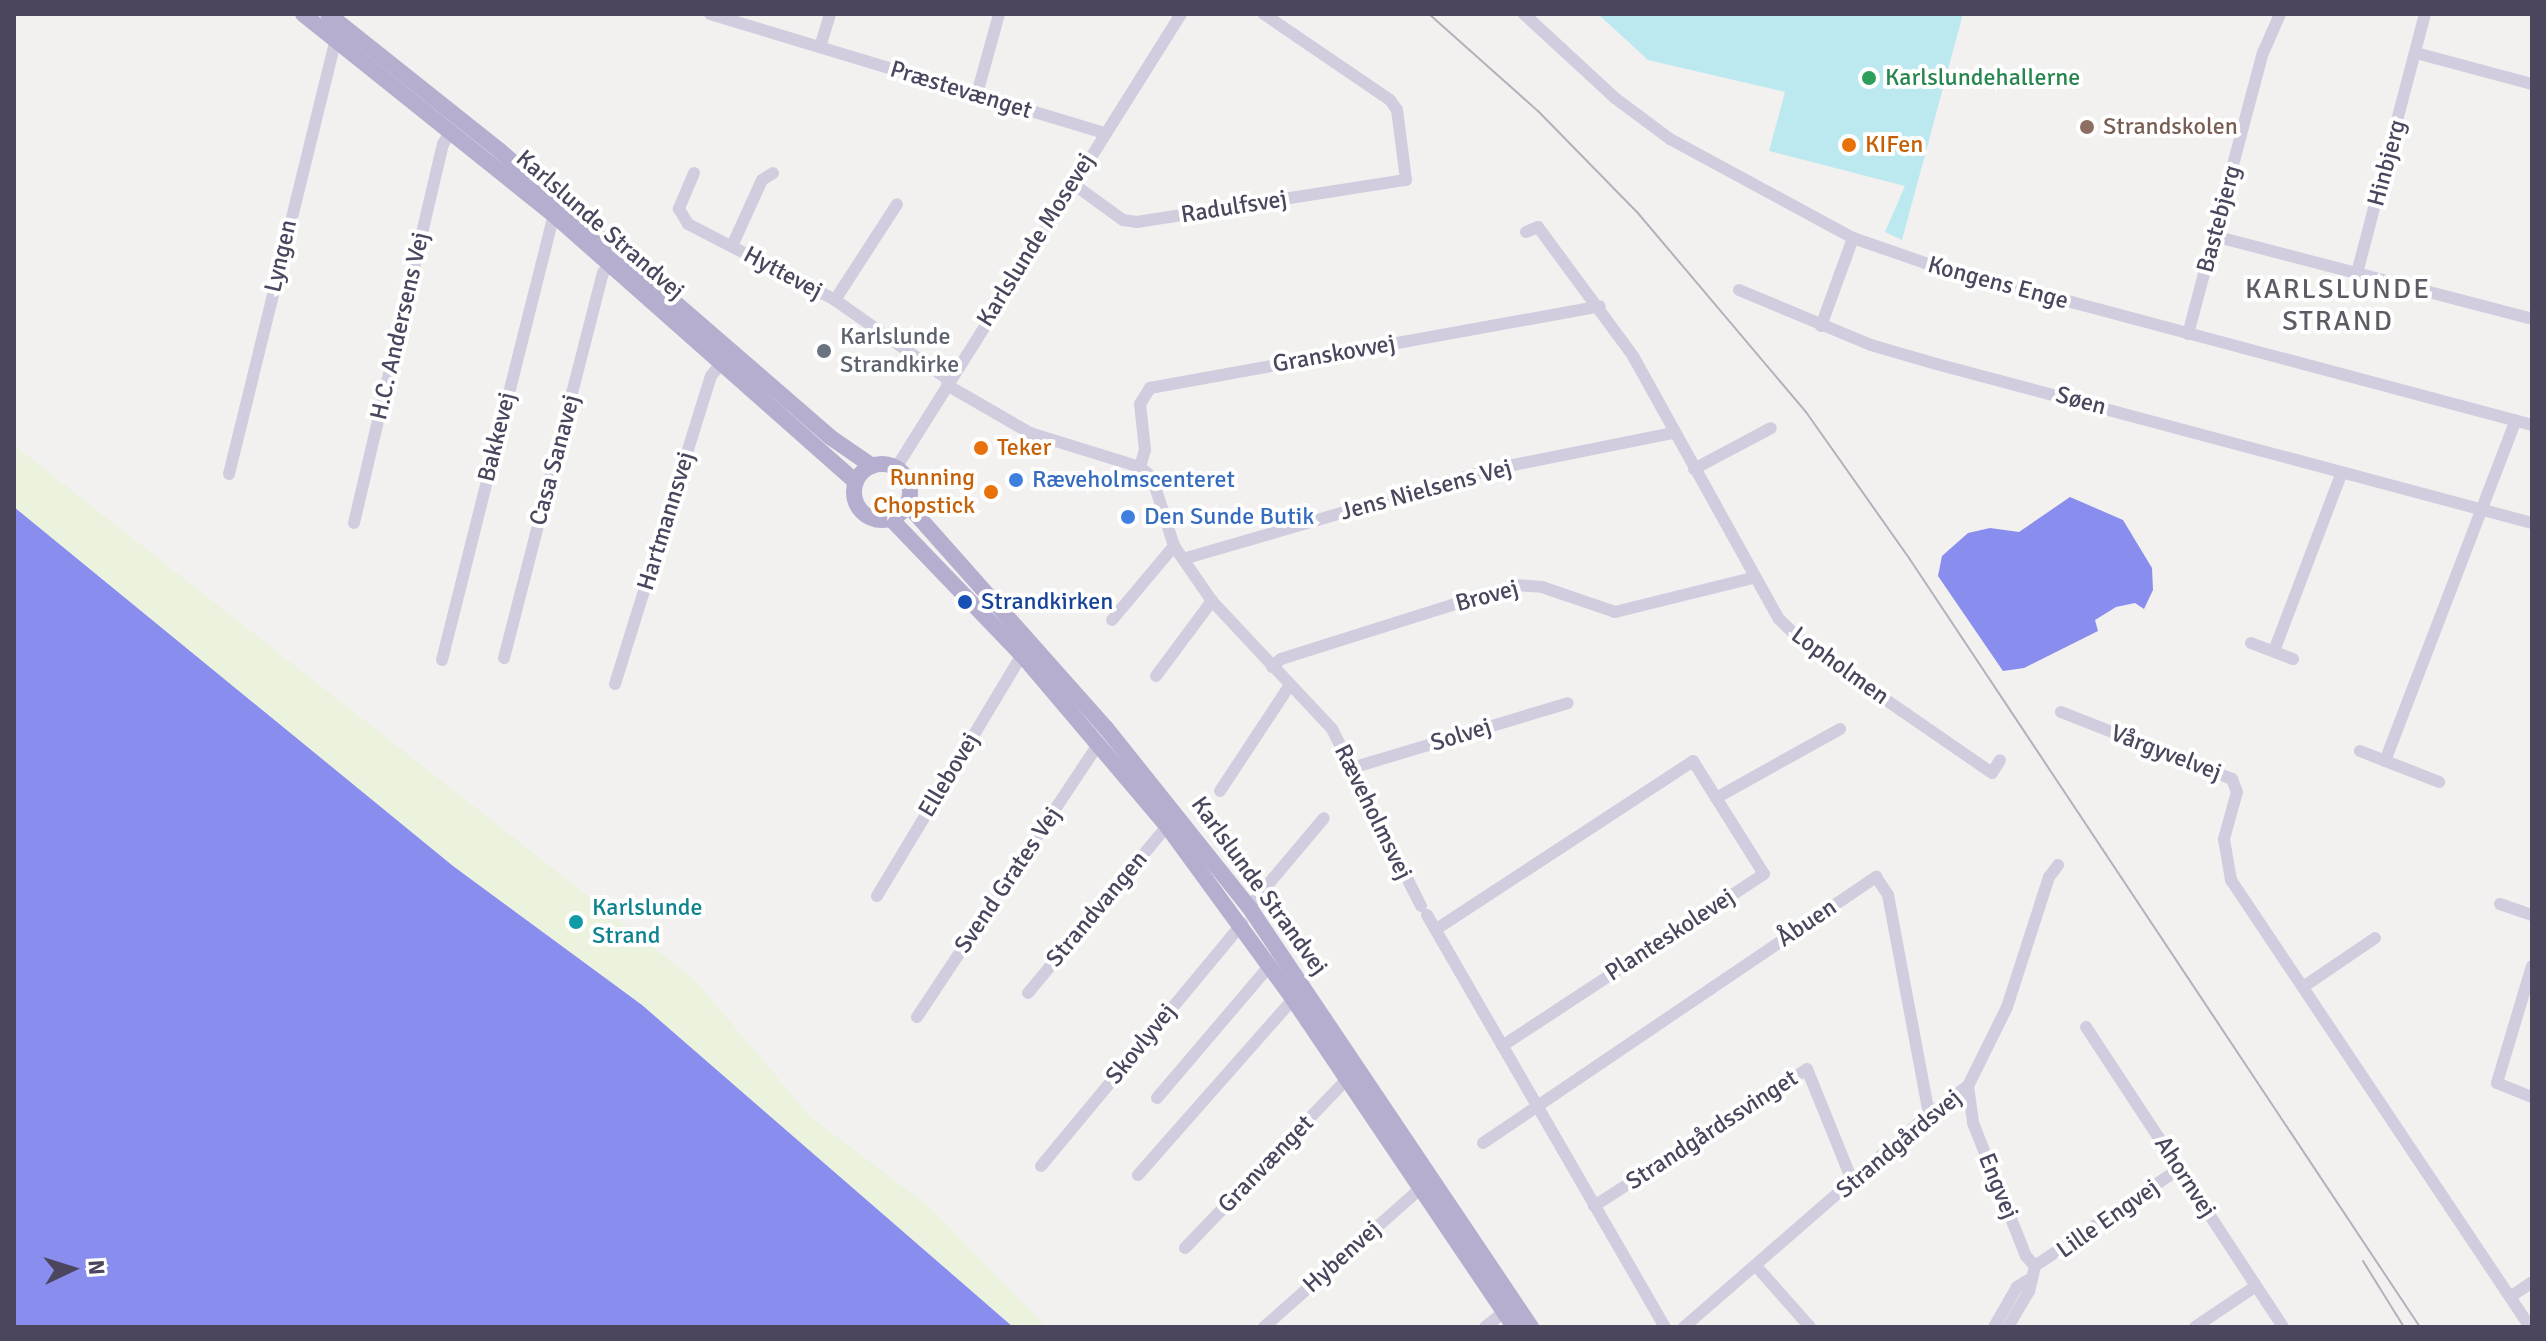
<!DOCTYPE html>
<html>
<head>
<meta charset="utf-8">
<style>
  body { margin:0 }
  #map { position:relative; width:2546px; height:1341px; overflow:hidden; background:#f2f1ef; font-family:Signika,sans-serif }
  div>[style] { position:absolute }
  .green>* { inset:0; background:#bce9f0 }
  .sand>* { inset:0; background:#ebf3df }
  .water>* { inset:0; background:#888dee }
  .minor>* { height:12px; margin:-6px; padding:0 6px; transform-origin:6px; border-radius:6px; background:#d1cddf }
  .major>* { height:16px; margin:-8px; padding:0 8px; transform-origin:8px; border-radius:8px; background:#b6aecf }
  .major>.ring { margin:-8px; padding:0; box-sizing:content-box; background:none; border:16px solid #b6aecf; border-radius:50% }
  .tram>* { height:2px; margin:-1px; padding:0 1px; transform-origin:1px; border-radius:1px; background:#b4b1ba }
  .dots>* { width:22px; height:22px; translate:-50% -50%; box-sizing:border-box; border:4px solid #fff; border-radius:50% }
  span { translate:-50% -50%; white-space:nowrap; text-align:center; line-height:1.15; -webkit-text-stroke:8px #fff; paint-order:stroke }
  .leisure-label { font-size:24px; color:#27864d }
  .left { translate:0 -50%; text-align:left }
  .street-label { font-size:24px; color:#4b465d }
  .education-label { font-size:24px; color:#785e54 }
  .food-label { font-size:24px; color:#c56008 }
  .right { translate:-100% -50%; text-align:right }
  .worship-label { font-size:24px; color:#5b616d }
  .shop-label { font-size:24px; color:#366cbe }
  .transit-label { font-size:24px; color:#164399 }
  .culture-label { font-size:24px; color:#0d838f }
  .quarter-label { font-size:28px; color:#5e5b64; letter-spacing:2px }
  .frame { position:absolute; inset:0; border:16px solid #4b465d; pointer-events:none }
  .north { position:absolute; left:32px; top:1229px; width:80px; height:80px; -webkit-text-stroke:6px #fff; paint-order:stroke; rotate:86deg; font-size:22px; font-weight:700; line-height:32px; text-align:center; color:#4b465d }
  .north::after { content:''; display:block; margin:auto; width:28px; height:36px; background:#4b465d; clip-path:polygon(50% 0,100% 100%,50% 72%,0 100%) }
</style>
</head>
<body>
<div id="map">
  <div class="green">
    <i style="clip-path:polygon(1598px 14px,1963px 14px,1902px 240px,1885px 232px,1905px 186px,1769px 151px,1785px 92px,1648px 60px)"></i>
  </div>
  <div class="sand">
    <i style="clip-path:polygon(14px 445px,694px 979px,811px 1117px,926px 1204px,1047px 1327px,1013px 1327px,642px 1005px,453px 866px,14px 507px)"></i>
  </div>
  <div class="water">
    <i style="clip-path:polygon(2070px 497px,2123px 520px,2152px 568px,2153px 590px,2144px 609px,2135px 603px,2116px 607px,2095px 620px,2098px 631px,2024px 668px,2003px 671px,1938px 576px,1942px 556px,1968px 533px,1990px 528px,2019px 532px)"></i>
    <i style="clip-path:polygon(14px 507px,453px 866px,642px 1005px,1013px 1327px,14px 1327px)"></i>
  </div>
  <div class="minor">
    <i style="left:710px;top:14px;width:411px;rotate:16.8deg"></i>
    <i style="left:1524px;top:14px;width:124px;rotate:42.7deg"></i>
    <i style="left:1615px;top:98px;width:69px;rotate:36.7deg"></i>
    <i style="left:1670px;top:139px;width:208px;rotate:28.4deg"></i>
    <i style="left:1853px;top:238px;width:76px;rotate:19.1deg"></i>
    <i style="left:1925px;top:263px;width:628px;rotate:14.94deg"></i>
    <i style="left:820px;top:47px;width:34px;rotate:-73deg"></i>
    <i style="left:2416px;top:53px;width:120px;rotate:15deg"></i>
    <i style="left:977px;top:94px;width:83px;rotate:-74.6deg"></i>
    <i style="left:694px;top:173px;width:39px;rotate:113deg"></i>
    <i style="left:679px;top:209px;width:17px;rotate:59deg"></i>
    <i style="left:688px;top:224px;width:165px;rotate:27.3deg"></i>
    <i style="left:835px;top:300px;width:139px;rotate:35.1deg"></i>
    <i style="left:1072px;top:183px;width:63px;rotate:36deg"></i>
    <i style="left:1123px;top:220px;width:14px;rotate:8deg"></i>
    <i style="left:1137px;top:222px;width:272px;rotate:-8.9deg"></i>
    <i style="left:1406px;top:180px;width:71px;rotate:-97.3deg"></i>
    <i style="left:1397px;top:110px;width:12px;rotate:-125deg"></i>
    <i style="left:1390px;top:100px;width:153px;rotate:-145.7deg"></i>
    <i style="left:1526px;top:232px;width:13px;rotate:-23deg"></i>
    <i style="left:1538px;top:227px;width:160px;rotate:53.6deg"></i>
    <i style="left:1633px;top:356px;width:301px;rotate:61deg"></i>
    <i style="left:1779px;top:619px;width:36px;rotate:44deg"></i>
    <i style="left:1805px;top:644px;width:227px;rotate:34.6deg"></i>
    <i style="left:1992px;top:773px;width:15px;rotate:-58deg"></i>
    <i style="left:2214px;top:236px;width:329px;rotate:14.6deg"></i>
    <i style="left:732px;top:246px;width:72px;rotate:-65.6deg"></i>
    <i style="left:762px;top:180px;width:13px;rotate:-32deg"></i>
    <i style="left:2357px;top:273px;width:268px;rotate:-75.3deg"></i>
    <i style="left:1739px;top:290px;width:143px;rotate:22.6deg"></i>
    <i style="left:1871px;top:345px;width:60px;rotate:16.3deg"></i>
    <i style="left:1929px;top:362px;width:624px;rotate:14.95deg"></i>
    <i style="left:835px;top:300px;width:114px;rotate:-57.1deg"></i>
    <i style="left:1821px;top:326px;width:94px;rotate:-70deg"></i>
    <i style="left:2188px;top:334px;width:291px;rotate:-75.1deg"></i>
    <i style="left:2263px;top:53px;width:43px;rotate:-66.4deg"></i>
    <i style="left:947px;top:385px;width:96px;rotate:30deg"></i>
    <i style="left:1030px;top:433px;width:115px;rotate:17.2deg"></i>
    <i style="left:1140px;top:467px;width:16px;rotate:40deg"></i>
    <i style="left:1152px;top:477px;width:72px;rotate:72.3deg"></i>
    <i style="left:1174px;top:546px;width:67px;rotate:55.4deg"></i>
    <i style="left:1212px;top:601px;width:175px;rotate:46.8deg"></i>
    <i style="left:1332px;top:729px;width:198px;rotate:63.3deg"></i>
    <i style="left:1140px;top:467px;width:18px;rotate:-74deg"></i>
    <i style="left:1145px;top:450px;width:46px;rotate:-96.2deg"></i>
    <i style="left:1140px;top:404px;width:19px;rotate:-58deg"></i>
    <i style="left:1150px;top:388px;width:457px;rotate:-10.3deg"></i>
    <i style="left:896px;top:468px;width:536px;rotate:-57.88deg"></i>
    <i style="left:1694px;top:469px;width:87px;rotate:-28deg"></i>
    <i style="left:229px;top:474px;width:447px;rotate:-76.2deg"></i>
    <i style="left:354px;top:523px;width:389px;rotate:-76.8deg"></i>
    <i style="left:443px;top:144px;width:15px;rotate:-58deg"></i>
    <i style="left:1183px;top:559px;width:323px;rotate:-16.2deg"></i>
    <i style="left:1493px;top:469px;width:184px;rotate:-11.3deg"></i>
    <i style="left:1112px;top:620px;width:97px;rotate:-50deg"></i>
    <i style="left:2251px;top:643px;width:45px;rotate:20.9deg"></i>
    <i style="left:2274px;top:651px;width:191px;rotate:-69.2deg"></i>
    <i style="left:504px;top:658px;width:398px;rotate:-75.6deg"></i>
    <i style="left:603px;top:273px;width:11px;rotate:-45deg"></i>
    <i style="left:442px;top:660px;width:459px;rotate:-75.9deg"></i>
    <i style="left:1272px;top:667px;width:12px;rotate:-42deg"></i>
    <i style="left:1281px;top:659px;width:245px;rotate:-17.5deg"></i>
    <i style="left:1515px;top:585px;width:27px;rotate:4deg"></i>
    <i style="left:1542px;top:587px;width:77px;rotate:18.9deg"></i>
    <i style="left:1615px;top:612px;width:141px;rotate:-13.9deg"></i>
    <i style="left:1156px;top:676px;width:94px;rotate:-53.3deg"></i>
    <i style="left:615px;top:684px;width:323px;rotate:-72.7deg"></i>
    <i style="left:711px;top:376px;width:18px;rotate:-52deg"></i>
    <i style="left:2061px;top:712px;width:184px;rotate:21.4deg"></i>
    <i style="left:2232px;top:779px;width:14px;rotate:69deg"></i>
    <i style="left:2237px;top:792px;width:49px;rotate:105.5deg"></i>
    <i style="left:2224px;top:839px;width:42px;rotate:80.3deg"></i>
    <i style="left:2231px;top:880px;width:538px;rotate:56.22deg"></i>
    <i style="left:2360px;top:751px;width:85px;rotate:21.4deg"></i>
    <i style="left:2385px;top:761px;width:365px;rotate:-69deg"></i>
    <i style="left:1355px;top:767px;width:222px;rotate:-16.7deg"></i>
    <i style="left:1220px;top:791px;width:127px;rotate:-56.6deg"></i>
    <i style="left:1716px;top:798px;width:142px;rotate:-29.1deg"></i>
    <i style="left:877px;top:896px;width:281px;rotate:-59deg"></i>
    <i style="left:2500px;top:904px;width:34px;rotate:19deg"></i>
    <i style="left:1249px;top:907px;width:116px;rotate:-49.9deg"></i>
    <i style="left:1427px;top:915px;width:476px;rotate:60deg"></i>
    <i style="left:1438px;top:928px;width:305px;rotate:-33.2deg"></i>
    <i style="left:1693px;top:761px;width:133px;rotate:57.9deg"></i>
    <i style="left:1764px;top:874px;width:313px;rotate:146.7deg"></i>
    <i style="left:2532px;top:966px;width:122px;rotate:106.7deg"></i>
    <i style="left:2497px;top:1083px;width:38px;rotate:22deg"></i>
    <i style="left:2303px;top:987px;width:87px;rotate:-34.2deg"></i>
    <i style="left:1028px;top:993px;width:217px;rotate:-50.2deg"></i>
    <i style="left:917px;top:1017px;width:329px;rotate:-56.4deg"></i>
    <i style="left:2086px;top:1027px;width:359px;rotate:56.7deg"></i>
    <i style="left:1968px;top:1086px;width:37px;rotate:82deg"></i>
    <i style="left:1973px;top:1123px;width:143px;rotate:68.3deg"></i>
    <i style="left:2026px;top:1256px;width:13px;rotate:48deg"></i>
    <i style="left:2035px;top:1266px;width:26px;rotate:103deg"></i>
    <i style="left:2029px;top:1291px;width:42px;rotate:120.3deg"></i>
    <i style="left:1157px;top:1098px;width:175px;rotate:-49.6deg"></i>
    <i style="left:1483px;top:1143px;width:475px;rotate:-34.1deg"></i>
    <i style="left:1876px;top:877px;width:22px;rotate:56deg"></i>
    <i style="left:1888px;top:895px;width:223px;rotate:79.4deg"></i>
    <i style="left:1041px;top:1166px;width:315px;rotate:-50.3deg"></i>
    <i style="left:1138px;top:1175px;width:235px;rotate:-48.6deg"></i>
    <i style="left:1594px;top:1206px;width:253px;rotate:-32.7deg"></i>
    <i style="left:1807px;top:1069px;width:123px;rotate:68deg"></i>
    <i style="left:1185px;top:1248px;width:234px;rotate:-46.2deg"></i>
    <i style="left:1756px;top:1266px;width:81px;rotate:48.5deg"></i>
    <i style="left:2035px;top:1266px;width:174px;rotate:-34deg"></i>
    <i style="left:2510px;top:1297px;width:27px;rotate:-34deg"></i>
    <i style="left:1264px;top:1327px;width:210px;rotate:-41.5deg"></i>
    <i style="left:1485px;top:1327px;width:33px;rotate:-38deg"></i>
    <i style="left:1684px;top:1327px;width:325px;rotate:-41deg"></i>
    <i style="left:1929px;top:1114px;width:48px;rotate:-35.7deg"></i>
    <i style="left:1968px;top:1086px;width:88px;rotate:-63.7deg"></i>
    <i style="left:2007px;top:1007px;width:137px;rotate:-72.1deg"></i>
    <i style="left:2049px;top:877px;width:15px;rotate:-53deg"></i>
    <i style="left:1994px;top:1327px;width:46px;rotate:-60.1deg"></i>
    <i style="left:2017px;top:1287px;width:13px;rotate:-32deg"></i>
    <i style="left:2195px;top:1327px;width:73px;rotate:-33.9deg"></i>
  </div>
  <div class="major">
    <i style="left:303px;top:14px;width:322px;rotate:38.7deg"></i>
    <i style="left:554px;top:215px;width:403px;rotate:41.5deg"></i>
    <i style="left:328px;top:14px;width:220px;rotate:38.5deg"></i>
    <i style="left:500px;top:151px;width:437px;rotate:40.9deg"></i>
    <i style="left:830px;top:437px;width:51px;rotate:34.6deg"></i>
    <i class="ring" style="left:854px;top:464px;width:40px;height:40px"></i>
    <i style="left:907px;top:504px;width:300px;rotate:48.4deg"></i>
    <i style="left:1106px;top:728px;width:229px;rotate:51.4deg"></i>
    <i style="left:1249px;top:907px;width:506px;rotate:56.12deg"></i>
    <i style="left:891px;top:519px;width:189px;rotate:46.1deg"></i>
    <i style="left:1022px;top:655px;width:224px;rotate:49.7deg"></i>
    <i style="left:1167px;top:826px;width:214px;rotate:53.9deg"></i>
    <i style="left:1293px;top:999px;width:396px;rotate:56deg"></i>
  </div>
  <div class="tram">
    <i style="left:1429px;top:14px;width:146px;rotate:41.7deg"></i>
    <i style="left:1538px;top:111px;width:141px;rotate:45.6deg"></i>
    <i style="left:1637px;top:212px;width:262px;rotate:49.8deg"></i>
    <i style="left:1806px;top:412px;width:179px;rotate:54.8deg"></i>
    <i style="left:1909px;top:558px;width:923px;rotate:56.4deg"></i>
    <i style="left:2363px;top:1261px;width:78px;rotate:58.2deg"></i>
  </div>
  <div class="dots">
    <i style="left:1869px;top:78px;background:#2e9e5b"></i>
    <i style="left:2087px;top:127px;background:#8d6e63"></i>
    <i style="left:1849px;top:145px;background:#e8710a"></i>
    <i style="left:824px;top:351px;background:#6b7280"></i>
    <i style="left:981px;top:448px;background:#e8710a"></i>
    <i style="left:1016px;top:480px;background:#3f7fe0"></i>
    <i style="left:991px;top:492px;background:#e8710a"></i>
    <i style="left:1128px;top:517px;background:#3f7fe0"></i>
    <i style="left:965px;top:602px;background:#1a4fb4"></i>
    <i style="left:576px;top:922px;background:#0f9aa8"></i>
  </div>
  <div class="leisure-label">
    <span class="left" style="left:1885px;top:78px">Karlslundehallerne</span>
  </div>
  <div class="street-label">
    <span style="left:961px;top:90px;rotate:17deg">Præstevænget</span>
    <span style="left:2387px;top:163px;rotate:-75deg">Hinbjerg</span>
    <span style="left:1234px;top:207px;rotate:-9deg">Radulfsvej</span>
    <span style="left:2219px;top:219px;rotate:-75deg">Bastebjerg</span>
    <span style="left:600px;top:225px;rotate:41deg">Karlslunde Strandvej</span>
    <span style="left:1036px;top:240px;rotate:-58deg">Karlslunde Mosevej</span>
    <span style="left:281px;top:256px;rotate:-77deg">Lyngen</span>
    <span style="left:783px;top:273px;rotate:28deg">Hyttevej</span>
    <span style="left:1998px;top:283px;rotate:15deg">Kongens Enge</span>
    <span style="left:400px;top:326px;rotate:-77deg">H.C. Andersens Vej</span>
    <span style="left:1334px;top:354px;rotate:-10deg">Granskovvej</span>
    <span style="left:2081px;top:401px;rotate:15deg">Søen</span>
    <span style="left:497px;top:437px;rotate:-76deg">Bakkevej</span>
    <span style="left:555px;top:460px;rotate:-75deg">Casa Sanavej</span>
    <span style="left:1426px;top:490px;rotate:-15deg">Jens Nielsens Vej</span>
    <span style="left:666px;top:521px;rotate:-73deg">Hartmannsvej</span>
    <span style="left:1487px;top:596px;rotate:-15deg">Brovej</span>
    <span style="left:1840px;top:666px;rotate:36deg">Lopholmen</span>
    <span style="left:1461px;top:735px;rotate:-17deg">Solvej</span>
    <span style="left:2166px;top:753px;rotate:21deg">Vårgyvelvej</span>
    <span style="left:949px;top:775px;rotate:-59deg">Ellebovej</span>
    <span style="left:1373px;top:812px;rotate:64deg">Ræveholmsvej</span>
    <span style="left:1008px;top:880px;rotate:-56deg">Svend Grates Vej</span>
    <span style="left:1259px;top:886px;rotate:54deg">Karlslunde Strandvej</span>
    <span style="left:1097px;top:909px;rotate:-50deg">Strandvangen</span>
    <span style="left:1807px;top:923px;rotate:-34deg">Åbuen</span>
    <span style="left:1670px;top:935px;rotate:-33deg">Planteskolevej</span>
    <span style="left:1141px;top:1044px;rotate:-51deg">Skovlyvej</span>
    <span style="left:1712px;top:1130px;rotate:-33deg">Strandgårdssvinget</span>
    <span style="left:1899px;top:1144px;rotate:-40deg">Strandgårdsvej</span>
    <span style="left:1266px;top:1164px;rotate:-46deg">Granvænget</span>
    <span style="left:2185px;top:1177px;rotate:57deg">Ahornvej</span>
    <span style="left:1998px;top:1186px;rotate:68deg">Engvej</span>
    <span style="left:2108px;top:1219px;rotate:-35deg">Lille Engvej</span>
    <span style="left:1342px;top:1257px;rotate:-42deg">Hybenvej</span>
  </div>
  <div class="education-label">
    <span class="left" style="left:2103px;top:127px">Strandskolen</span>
  </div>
  <div class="food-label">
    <span class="left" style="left:1865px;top:145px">KIFen</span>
    <span class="left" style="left:997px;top:448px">Teker</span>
    <span class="right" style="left:975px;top:492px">Running<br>Chopstick</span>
  </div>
  <div class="worship-label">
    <span class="left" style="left:840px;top:351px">Karlslunde<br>Strandkirke</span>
  </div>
  <div class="shop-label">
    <span class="left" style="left:1032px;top:480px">Ræveholmscenteret</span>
    <span class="left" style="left:1144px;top:517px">Den Sunde Butik</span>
  </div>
  <div class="transit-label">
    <span class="left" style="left:981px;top:602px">Strandkirken</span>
  </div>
  <div class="culture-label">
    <span class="left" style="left:592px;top:922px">Karlslunde<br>Strand</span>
  </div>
  <div class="quarter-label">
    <span style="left:2338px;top:305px">KARLSLUNDE<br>STRAND</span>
  </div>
  <div class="frame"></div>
  <div class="north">N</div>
</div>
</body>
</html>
